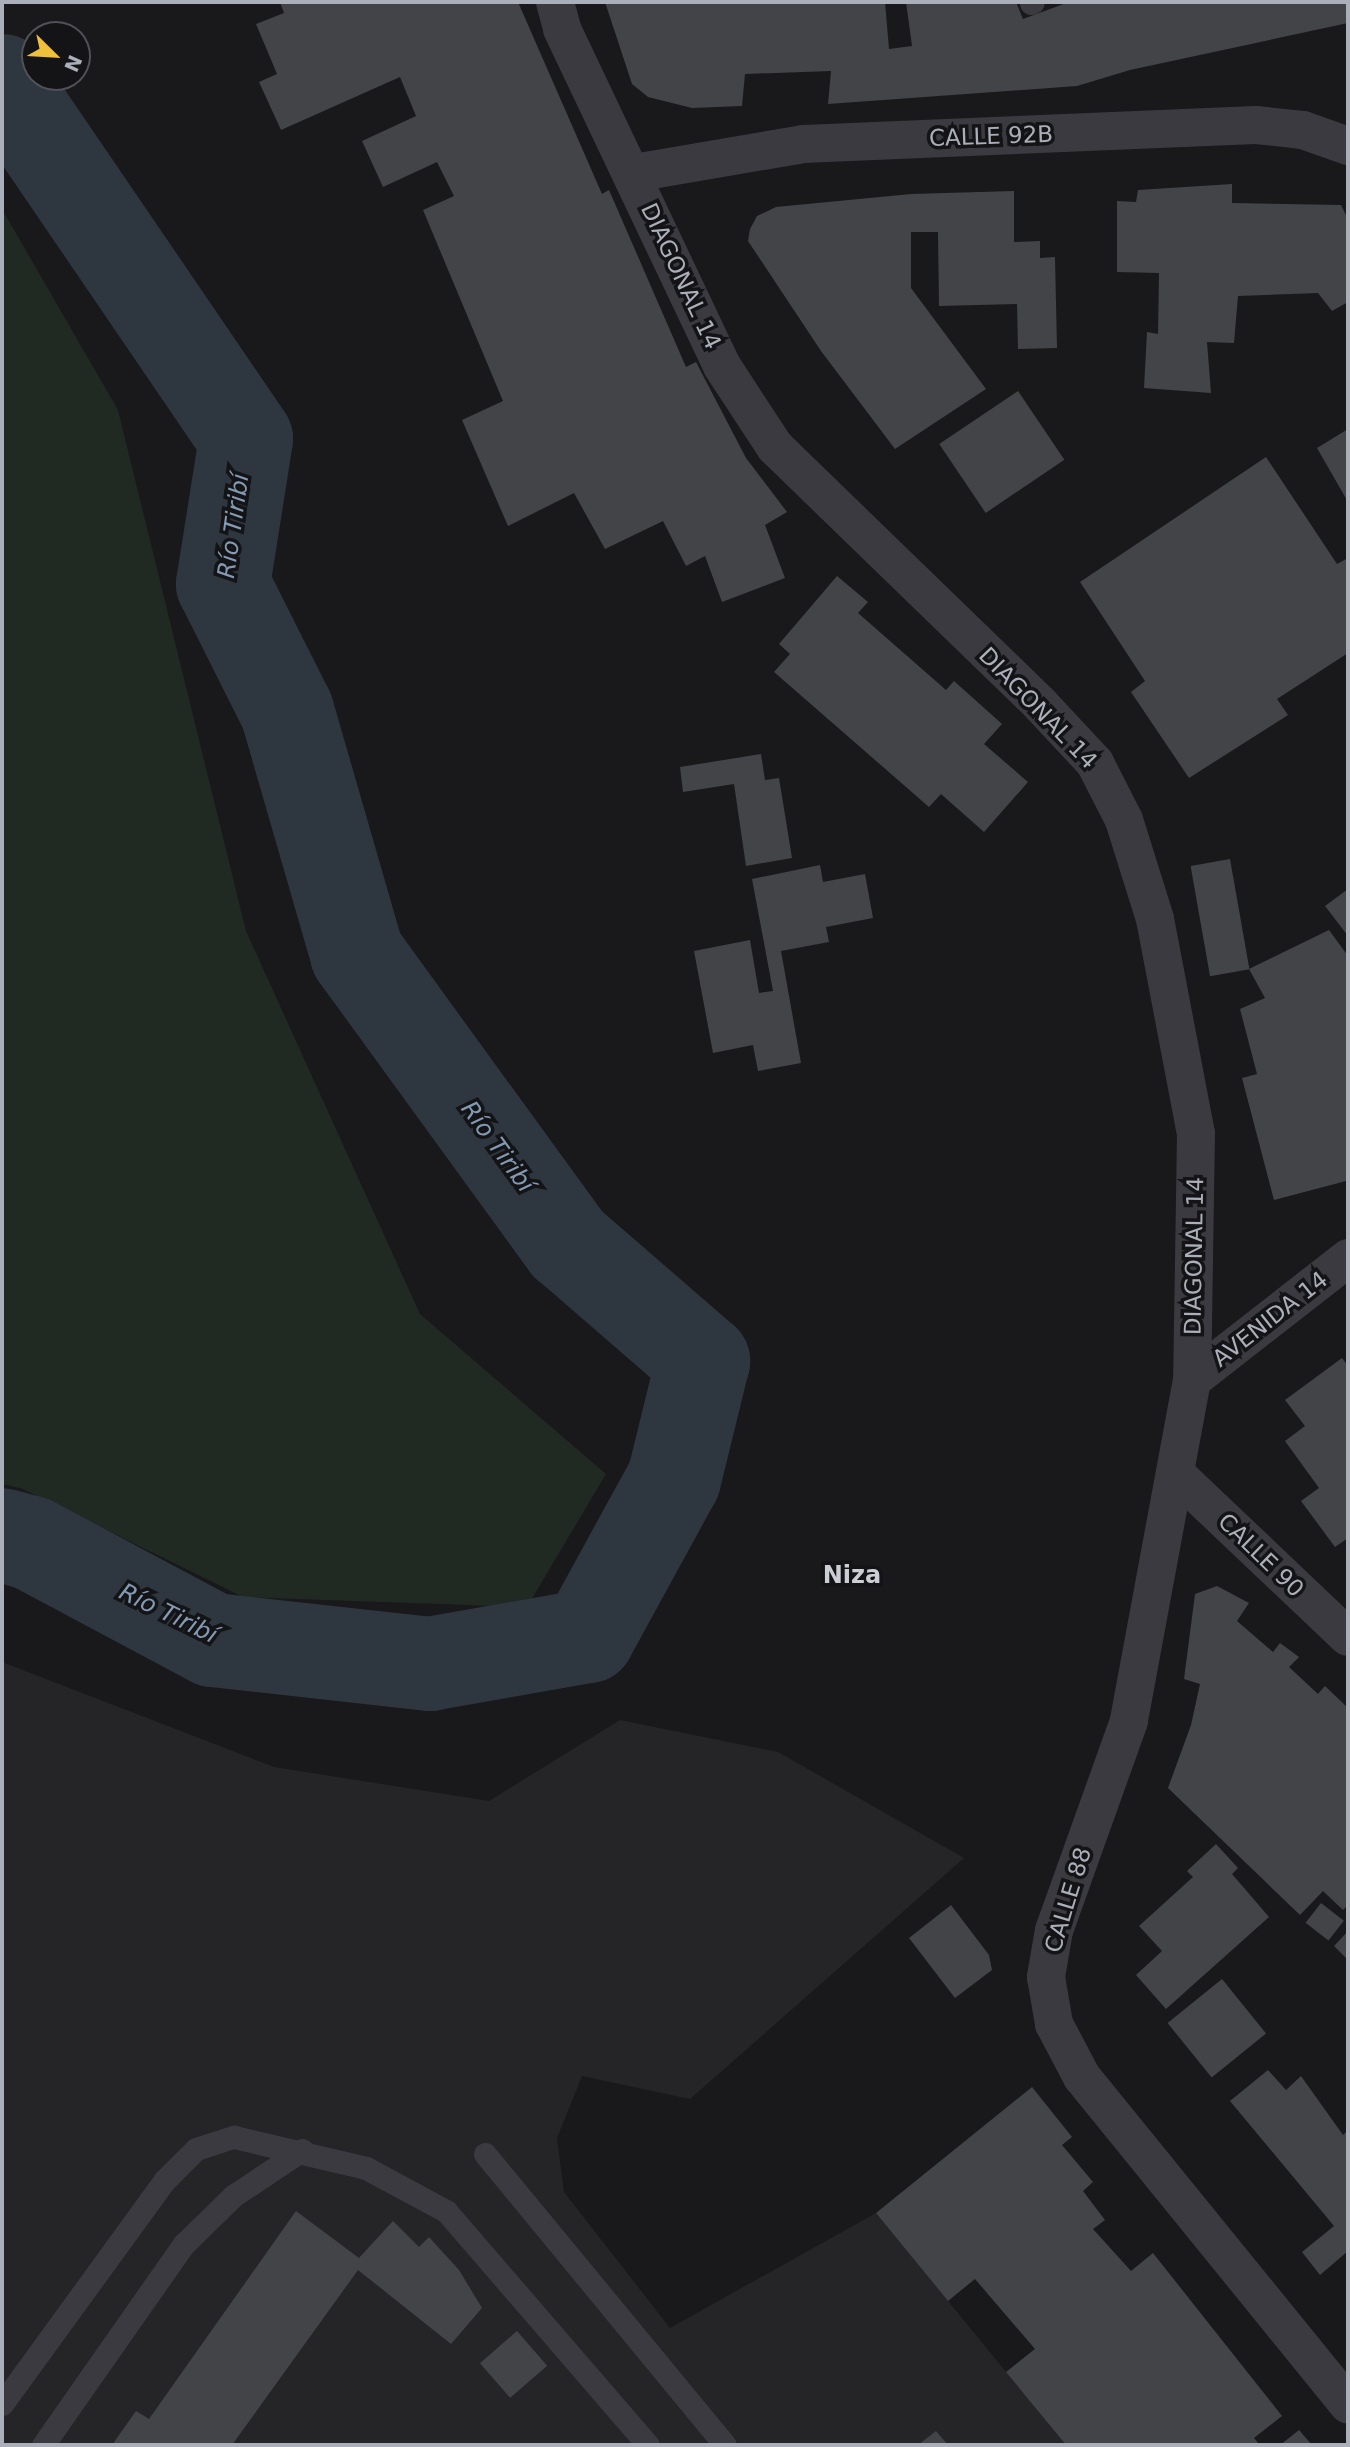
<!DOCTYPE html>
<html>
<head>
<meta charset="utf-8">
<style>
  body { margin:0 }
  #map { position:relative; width:1350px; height:2447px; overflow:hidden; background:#19191b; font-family:"DejaVu Sans",sans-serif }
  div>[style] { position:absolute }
  .built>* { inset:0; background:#252528 }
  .green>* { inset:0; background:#202922 }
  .river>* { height:94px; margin:-47px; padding:0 47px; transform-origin:47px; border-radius:47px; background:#2e373f }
  .building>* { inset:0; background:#434448; transform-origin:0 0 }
  .service>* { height:23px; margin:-11.5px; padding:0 11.5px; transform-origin:11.5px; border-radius:11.5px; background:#3a3a40 }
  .minor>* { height:38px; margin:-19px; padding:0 19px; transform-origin:19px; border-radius:19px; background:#3a3a40 }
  span { translate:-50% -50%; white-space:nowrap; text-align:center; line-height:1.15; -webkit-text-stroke:7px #141416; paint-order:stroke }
  .street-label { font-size:23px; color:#abafba }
  .water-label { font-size:24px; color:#839ab4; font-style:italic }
  .neighbourhood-label { font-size:24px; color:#ccced6; font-weight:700 }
  .frame { position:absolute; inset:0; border:4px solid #abafba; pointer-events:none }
  .north { position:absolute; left:21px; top:21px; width:70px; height:70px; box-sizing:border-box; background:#141416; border:2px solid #505258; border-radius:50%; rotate:114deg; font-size:19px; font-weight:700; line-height:28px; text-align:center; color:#abafba }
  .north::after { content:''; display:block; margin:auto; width:24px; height:32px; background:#f0c03b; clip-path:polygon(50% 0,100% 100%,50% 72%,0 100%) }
</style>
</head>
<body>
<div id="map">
  <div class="built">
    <i style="clip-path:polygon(2px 1662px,274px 1767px,489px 1801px,620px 1720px,778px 1752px,964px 1858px,690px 2099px,582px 2076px,557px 2138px,564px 2192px,670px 2328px,876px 2213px,1066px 2445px,2px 2445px)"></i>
  </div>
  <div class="green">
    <i style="clip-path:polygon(2px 209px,118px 410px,246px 931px,420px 1314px,606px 1474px,527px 1607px,243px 1597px,23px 1489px,2px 1484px)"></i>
  </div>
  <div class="river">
    <i style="left:2px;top:81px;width:433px;rotate:55.7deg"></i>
    <i style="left:246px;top:439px;width:147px;rotate:99deg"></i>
    <i style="left:223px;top:584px;width:142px;rotate:63.3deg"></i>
    <i style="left:287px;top:711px;width:253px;rotate:73.9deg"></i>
    <i style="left:357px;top:954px;width:359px;rotate:54deg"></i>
    <i style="left:568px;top:1244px;width:179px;rotate:40.9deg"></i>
    <i style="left:703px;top:1361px;width:122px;rotate:103.8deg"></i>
    <i style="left:674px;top:1479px;width:179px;rotate:118.7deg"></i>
    <i style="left:588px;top:1636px;width:160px;rotate:170deg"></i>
    <i style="left:430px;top:1664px;width:218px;rotate:-173.7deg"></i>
    <i style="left:213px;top:1640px;width:206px;rotate:-151.9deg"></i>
    <i style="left:31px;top:1543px;width:30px;rotate:-165deg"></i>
  </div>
  <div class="building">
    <i style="clip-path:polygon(280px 2px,518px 2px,602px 194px,609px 190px,686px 367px,696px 362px,746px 458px,787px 512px,765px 525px,785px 578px,722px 602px,705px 556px,686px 566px,663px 521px,605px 549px,574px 493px,508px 526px,462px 420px,503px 401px,423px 210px,454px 196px,437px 162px,383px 187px,362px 141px,416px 116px,400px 77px,281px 130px,259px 82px,277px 74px,256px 24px,284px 13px)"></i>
    <i style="clip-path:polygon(605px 2px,885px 2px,889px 49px,912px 46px,906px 2px,1016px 2px,1023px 19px,1069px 2px,1348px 2px,1348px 23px,1130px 70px,1077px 86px,828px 104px,831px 71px,745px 74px,742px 106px,692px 108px,648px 97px,632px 84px)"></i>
    <i style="clip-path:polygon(1232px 184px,1232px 203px,1341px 205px,1348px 219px,1348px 302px,1332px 311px,1318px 293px,1238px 296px,1234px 343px,1207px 342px,1211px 393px,1144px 388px,1147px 332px,1158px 334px,1159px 273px,1117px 272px,1117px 201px,1136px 202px,1138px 190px)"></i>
    <i style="clip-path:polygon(1014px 191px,1014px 242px,1040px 241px,1040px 258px,1055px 257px,1057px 348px,1018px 349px,1017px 304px,939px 306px,938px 232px,911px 232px,911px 288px,986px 389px,895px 449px,821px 351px,748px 241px,750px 229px,757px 216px,776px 207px,911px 194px)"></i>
    <i style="left:1018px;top:391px;width:83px;height:95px;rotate:56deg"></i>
    <i style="clip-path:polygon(1348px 429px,1348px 502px,1317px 448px)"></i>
    <i style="clip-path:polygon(1266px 457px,1337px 564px,1348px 558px,1348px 653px,1277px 699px,1288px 715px,1189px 778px,1131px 692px,1145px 681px,1080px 582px)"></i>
    <i style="clip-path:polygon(837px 576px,868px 602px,858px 613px,946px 690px,954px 681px,1002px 724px,984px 744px,1028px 782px,984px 832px,941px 794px,929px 807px,774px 672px,790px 654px,779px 644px)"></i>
    <i style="clip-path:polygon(761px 754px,765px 780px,779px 778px,792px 858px,746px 866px,734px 784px,683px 792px,680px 767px)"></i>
    <i style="left:1230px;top:859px;width:112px;height:40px;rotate:80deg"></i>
    <i style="clip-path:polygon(820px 865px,823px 882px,865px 874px,873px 918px,826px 927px,829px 942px,781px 951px,801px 1063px,758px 1071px,753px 1045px,713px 1053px,694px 951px,750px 940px,759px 993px,773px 991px,752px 879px)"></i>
    <i style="clip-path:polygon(1348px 889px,1348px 936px,1325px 906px)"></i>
    <i style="clip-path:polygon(1329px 930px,1348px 956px,1346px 1181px,1274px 1200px,1242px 1078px,1257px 1074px,1240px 1009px,1265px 998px,1249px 969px)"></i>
    <i style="clip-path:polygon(1342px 1358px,1348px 1366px,1348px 1538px,1335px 1547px,1301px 1501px,1319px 1488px,1285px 1441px,1305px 1426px,1285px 1400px)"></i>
    <i style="clip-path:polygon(1217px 1586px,1249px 1603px,1237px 1621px,1273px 1652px,1280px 1643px,1299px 1657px,1289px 1667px,1318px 1694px,1325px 1686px,1348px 1708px,1348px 1905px,1343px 1910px,1323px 1891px,1300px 1915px,1168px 1788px,1191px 1725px,1200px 1684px,1184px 1679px,1195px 1594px)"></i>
    <i style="clip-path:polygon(1216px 1844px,1238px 1868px,1232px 1874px,1269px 1917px,1166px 2009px,1136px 1975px,1162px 1951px,1139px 1926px,1193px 1877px,1187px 1871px)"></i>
    <i style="left:1321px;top:1903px;width:29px;height:25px;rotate:38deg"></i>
    <i style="clip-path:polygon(951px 1905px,989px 1955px,992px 1970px,955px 1998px,909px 1938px)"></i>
    <i style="clip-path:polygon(1348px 1931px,1348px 1960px,1334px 1946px)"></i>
    <i style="left:1222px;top:1979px;width:70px;height:70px;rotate:51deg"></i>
    <i style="clip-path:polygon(1268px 2070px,1286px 2090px,1301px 2076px,1343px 2135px,1348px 2130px,1348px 2251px,1320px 2275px,1302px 2252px,1334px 2226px,1230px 2101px)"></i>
    <i style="clip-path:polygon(1032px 2087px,1072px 2137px,1062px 2145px,1093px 2182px,1083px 2191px,1105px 2220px,1093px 2229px,1131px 2271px,1153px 2253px,1282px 2416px,1254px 2438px,1260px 2445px,1066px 2445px,1006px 2372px,1035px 2349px,975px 2279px,948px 2301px,876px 2213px)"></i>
    <i style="clip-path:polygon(296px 2211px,359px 2258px,393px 2221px,419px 2247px,429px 2237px,459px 2270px,482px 2308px,451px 2344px,358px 2270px,232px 2445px,112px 2445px,136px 2411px,149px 2419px)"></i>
    <i style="left:517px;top:2331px;width:46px;height:49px;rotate:49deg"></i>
    <i style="clip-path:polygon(1299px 2430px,1312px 2445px,1280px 2445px)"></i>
    <i style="clip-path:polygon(936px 2431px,948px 2445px,918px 2445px)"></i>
  </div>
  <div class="service">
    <i style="left:1031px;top:3px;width:2px;rotate:-27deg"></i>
    <i style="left:485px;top:2154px;width:377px;rotate:50.5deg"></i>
    <i style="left:2px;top:2404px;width:276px;rotate:-54deg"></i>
    <i style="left:164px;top:2181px;width:45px;rotate:-45deg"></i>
    <i style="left:196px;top:2149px;width:40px;rotate:-18deg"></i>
    <i style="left:234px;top:2137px;width:136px;rotate:13.2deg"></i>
    <i style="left:366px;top:2168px;width:91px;rotate:28.3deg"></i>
    <i style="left:446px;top:2211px;width:309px;rotate:49.2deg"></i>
    <i style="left:43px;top:2445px;width:246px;rotate:-55deg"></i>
    <i style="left:184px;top:2244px;width:69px;rotate:-44.4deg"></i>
    <i style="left:233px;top:2196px;width:83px;rotate:-33.7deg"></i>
  </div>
  <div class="minor">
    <i style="left:555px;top:2px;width:28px;rotate:75deg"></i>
    <i style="left:562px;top:29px;width:373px;rotate:64.6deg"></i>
    <i style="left:722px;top:366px;width:97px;rotate:56.8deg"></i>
    <i style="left:775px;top:447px;width:369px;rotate:44.1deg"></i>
    <i style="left:1040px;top:704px;width:81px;rotate:47deg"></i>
    <i style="left:1095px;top:763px;width:64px;rotate:63deg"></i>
    <i style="left:1124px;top:820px;width:104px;rotate:72.6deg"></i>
    <i style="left:1155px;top:919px;width:218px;rotate:79.2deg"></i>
    <i style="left:1196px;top:1133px;width:247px;rotate:90.9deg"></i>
    <i style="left:1192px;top:1380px;width:347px;rotate:100.5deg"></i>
    <i style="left:1129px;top:1721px;width:222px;rotate:109.7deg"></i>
    <i style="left:1054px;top:1930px;width:48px;rotate:99.7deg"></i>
    <i style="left:1046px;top:1977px;width:48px;rotate:80.3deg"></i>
    <i style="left:1054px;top:2024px;width:60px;rotate:62.2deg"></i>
    <i style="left:1082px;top:2077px;width:422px;rotate:50.9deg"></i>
    <i style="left:634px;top:173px;width:171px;rotate:-9.7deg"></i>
    <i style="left:803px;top:144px;width:453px;rotate:-2.4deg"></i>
    <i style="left:1256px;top:125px;width:47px;rotate:6.1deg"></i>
    <i style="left:1303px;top:130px;width:48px;rotate:19.6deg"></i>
    <i style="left:1192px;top:1380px;width:198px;rotate:-38deg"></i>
    <i style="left:1175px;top:1473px;width:238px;rotate:43.5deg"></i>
  </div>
  <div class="street-label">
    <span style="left:991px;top:136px;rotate:-2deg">CALLE 92B</span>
    <span style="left:681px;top:276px;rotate:65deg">DIAGONAL 14</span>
    <span style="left:1038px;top:708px;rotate:46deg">DIAGONAL 14</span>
    <span style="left:1194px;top:1256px;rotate:-89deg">DIAGONAL 14</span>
    <span style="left:1270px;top:1319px;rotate:-38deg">AVENIDA 14</span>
    <span style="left:1261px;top:1555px;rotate:44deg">CALLE 90</span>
    <span style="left:1068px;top:1900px;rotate:-73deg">CALLE 88</span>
  </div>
  <div class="water-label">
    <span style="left:234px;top:526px;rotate:-82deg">Río Tiribí</span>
    <span style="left:497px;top:1147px;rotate:54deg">Río Tiribí</span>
    <span style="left:168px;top:1614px;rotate:26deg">Río Tiribí</span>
  </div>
  <div class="neighbourhood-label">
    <span style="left:852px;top:1576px">Niza</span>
  </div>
  <div class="frame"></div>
  <div class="north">N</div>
</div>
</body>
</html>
